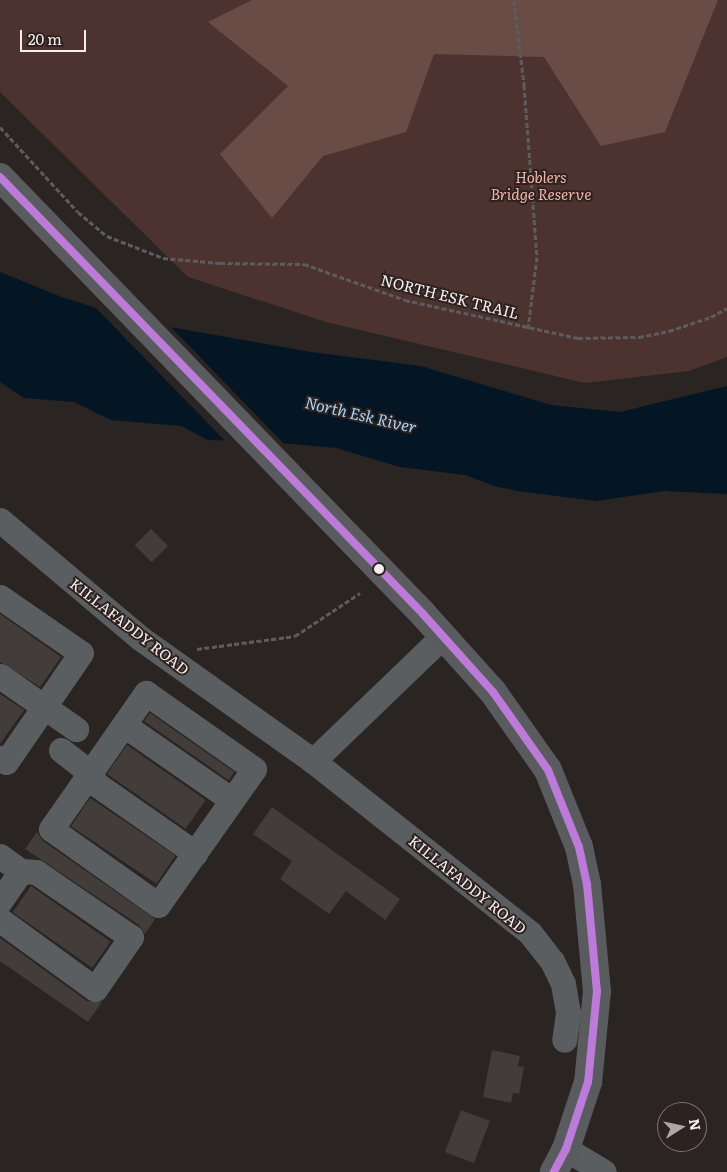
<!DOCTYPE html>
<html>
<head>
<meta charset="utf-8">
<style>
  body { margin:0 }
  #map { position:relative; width:727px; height:1172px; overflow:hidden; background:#2a2423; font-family:Literata,serif }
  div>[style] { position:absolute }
  .green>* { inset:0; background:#4d332f }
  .forest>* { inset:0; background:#6a4c46 }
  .water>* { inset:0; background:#041524 }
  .pier>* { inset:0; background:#2a2423 }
  .building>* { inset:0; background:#423c3b; transform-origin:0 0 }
  .path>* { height:3px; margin-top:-1.5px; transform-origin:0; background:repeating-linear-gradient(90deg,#5d5c5d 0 5px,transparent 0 7.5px) }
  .minor>* { height:25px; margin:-12.5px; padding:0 12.5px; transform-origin:12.5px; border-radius:12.5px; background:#5b5e60 }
  .highway>* { height:28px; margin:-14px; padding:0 14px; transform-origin:14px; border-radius:14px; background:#5a5b5e }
  .bus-1>* { height:8px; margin:-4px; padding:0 4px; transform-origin:4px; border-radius:4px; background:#bd7bd9 }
  .dots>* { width:14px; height:14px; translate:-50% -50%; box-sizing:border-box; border:2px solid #2d2220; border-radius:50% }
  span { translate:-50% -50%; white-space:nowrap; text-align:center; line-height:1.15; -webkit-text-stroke:4px #2d2220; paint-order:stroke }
  .park-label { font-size:15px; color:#f4b4aa; font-style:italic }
  .street-label { font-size:15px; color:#f6eeed }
  .water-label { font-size:16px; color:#a2d3fb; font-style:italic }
  .north { position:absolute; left:657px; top:1102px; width:50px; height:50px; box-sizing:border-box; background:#2d2220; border:1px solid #7d7472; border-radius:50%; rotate:80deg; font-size:14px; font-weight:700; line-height:20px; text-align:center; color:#f6eeed }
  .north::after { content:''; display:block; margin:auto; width:18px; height:22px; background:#afa7a6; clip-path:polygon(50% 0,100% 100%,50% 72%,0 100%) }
  .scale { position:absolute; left:20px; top:30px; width:66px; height:22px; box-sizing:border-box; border:2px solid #f6eeed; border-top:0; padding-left:6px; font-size:15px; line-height:18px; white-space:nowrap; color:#f6eeed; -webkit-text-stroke:4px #2d2220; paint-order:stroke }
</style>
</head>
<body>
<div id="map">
  <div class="green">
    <i style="clip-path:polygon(0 0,727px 0,727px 357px,689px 371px,585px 383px,326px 322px,188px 277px,0 92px)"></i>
  </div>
  <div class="forest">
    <i style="clip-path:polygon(252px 0,718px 0,665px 132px,601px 146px,544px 57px,434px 54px,406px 132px,323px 156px,272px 218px,220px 154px,288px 86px,208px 22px)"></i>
  </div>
  <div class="water">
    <i style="clip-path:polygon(0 272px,64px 298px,147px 323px,311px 352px,421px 366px,551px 405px,620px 412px,727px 386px,727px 494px,664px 491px,596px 501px,518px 491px,494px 486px,465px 475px,400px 467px,336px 448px,259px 441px,208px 440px,181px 426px,111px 420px,74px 402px,24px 398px,0 382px)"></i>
  </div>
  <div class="pier">
    <i style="clip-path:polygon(93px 305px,169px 325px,286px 446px,227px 443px)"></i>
  </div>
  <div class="building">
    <i style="left:151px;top:529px;width:24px;height:23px;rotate:45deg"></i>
    <i style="clip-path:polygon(0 614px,61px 657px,40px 687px,0 662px)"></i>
    <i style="clip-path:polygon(0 694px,24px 710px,0 744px)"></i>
    <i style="left:150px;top:713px;width:103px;height:10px;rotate:35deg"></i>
    <i style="left:127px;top:745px;width:96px;height:35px;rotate:35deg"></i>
    <i style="left:90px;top:798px;width:103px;height:34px;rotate:34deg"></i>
    <i style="clip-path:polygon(272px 807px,400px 899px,385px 920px,346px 891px,329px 914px,280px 879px,292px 861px,253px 834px)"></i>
    <i style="clip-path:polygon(37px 832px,43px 841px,155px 919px,145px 934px,139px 925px,25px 849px)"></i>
    <i style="left:31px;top:886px;width:97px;height:32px;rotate:35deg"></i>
    <i style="clip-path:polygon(0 938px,87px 1001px,102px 1002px,88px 1022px,0 961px)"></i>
    <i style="clip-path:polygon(492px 1050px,520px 1056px,518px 1066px,524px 1067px,519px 1094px,513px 1093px,511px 1103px,483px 1097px)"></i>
    <i style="left:461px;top:1110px;width:31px;height:45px;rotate:21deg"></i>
  </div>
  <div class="path">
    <i style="left:514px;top:0;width:86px;rotate:83.3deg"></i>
    <i style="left:524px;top:85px;width:172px;rotate:85.7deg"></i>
    <i style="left:537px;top:257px;width:72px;rotate:97.2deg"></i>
    <i style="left:0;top:127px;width:115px;rotate:47.5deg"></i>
    <i style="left:78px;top:212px;width:38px;rotate:40deg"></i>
    <i style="left:107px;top:236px;width:60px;rotate:21.4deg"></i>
    <i style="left:163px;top:258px;width:57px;rotate:5deg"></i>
    <i style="left:220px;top:263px;width:84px;rotate:0.7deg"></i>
    <i style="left:304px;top:264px;width:107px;rotate:19.6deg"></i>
    <i style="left:405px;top:300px;width:177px;rotate:12.4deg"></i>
    <i style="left:578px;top:338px;width:61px;rotate:-0.9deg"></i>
    <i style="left:639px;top:337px;width:31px;rotate:-11deg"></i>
    <i style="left:669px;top:331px;width:44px;rotate:-18.4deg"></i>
    <i style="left:711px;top:317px;width:18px;rotate:-29deg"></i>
    <i style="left:197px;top:649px;width:99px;rotate:-7.6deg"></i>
    <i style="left:295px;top:636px;width:78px;rotate:-33.5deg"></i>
  </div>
  <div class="minor">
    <i style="left:0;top:520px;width:183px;rotate:40.1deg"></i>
    <i style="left:140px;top:638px;width:212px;rotate:35.4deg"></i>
    <i style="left:313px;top:761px;width:277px;rotate:38.4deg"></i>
    <i style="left:530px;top:933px;width:36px;rotate:52deg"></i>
    <i style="left:552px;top:961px;width:25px;rotate:64deg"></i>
    <i style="left:563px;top:984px;width:29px;rotate:80deg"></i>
    <i style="left:568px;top:1013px;width:27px;rotate:98deg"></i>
    <i style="left:0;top:597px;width:98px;rotate:34.7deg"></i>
    <i style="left:81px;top:653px;width:132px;rotate:124.5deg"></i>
    <i style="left:6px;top:762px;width:7px;rotate:-146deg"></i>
    <i style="left:0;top:676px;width:93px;rotate:34.9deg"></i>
    <i style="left:146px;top:693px;width:132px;rotate:35.1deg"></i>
    <i style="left:254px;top:769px;width:166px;rotate:125.2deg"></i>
    <i style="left:158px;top:905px;width:131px;rotate:-144.6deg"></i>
    <i style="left:51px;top:829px;width:166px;rotate:-55.1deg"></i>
    <i style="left:124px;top:725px;width:131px;rotate:34.8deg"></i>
    <i style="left:61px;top:750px;width:37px;rotate:38deg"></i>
    <i style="left:90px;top:773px;width:13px;rotate:61deg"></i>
    <i style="left:96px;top:784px;width:121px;rotate:34.9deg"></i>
    <i style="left:313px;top:761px;width:180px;rotate:-43.9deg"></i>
    <i style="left:0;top:856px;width:26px;rotate:36deg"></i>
    <i style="left:21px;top:871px;width:15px;rotate:4deg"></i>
    <i style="left:36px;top:872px;width:115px;rotate:34.4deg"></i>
    <i style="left:131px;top:937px;width:63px;rotate:124.7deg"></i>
    <i style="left:95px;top:989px;width:117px;rotate:-144deg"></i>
    <i style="left:0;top:901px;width:37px;rotate:-55deg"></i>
    <i style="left:566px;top:1149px;width:44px;rotate:31.2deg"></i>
  </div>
  <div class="highway">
    <i style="left:0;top:177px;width:608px;rotate:45.93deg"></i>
    <i style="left:423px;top:614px;width:105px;rotate:48.1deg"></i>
    <i style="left:493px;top:692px;width:95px;rotate:54.8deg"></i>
    <i style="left:548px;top:770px;width:83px;rotate:68.1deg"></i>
    <i style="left:579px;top:847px;width:38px;rotate:78deg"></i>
    <i style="left:587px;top:884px;width:107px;rotate:84.7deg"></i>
    <i style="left:597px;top:991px;width:91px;rotate:95.6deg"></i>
    <i style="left:588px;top:1082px;width:71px;rotate:108.2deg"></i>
    <i style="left:566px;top:1149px;width:26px;rotate:118deg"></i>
  </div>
  <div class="bus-1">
    <i style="left:0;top:177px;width:608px;rotate:45.93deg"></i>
    <i style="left:423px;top:614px;width:105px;rotate:48.1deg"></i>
    <i style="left:493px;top:692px;width:95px;rotate:54.8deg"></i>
    <i style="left:548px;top:770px;width:83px;rotate:68.1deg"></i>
    <i style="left:579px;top:847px;width:38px;rotate:78deg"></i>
    <i style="left:587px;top:884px;width:107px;rotate:84.7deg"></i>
    <i style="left:597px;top:991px;width:91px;rotate:95.6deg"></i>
    <i style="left:588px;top:1082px;width:71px;rotate:108.2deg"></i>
    <i style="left:566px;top:1149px;width:26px;rotate:118deg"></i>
  </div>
  <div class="dots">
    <i style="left:379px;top:569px;background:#f6eeed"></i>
  </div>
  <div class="park-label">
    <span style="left:541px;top:185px">Hoblers<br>Bridge Reserve</span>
  </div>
  <div class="street-label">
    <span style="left:450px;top:296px;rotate:14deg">NORTH ESK TRAIL</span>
    <span style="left:130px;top:626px;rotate:38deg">KILLAFADDY ROAD</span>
    <span style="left:468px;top:884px;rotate:39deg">KILLAFADDY ROAD</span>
  </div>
  <div class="water-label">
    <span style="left:361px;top:414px;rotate:13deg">North Esk River</span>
  </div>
  <div class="north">N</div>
  <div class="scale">20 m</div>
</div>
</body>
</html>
